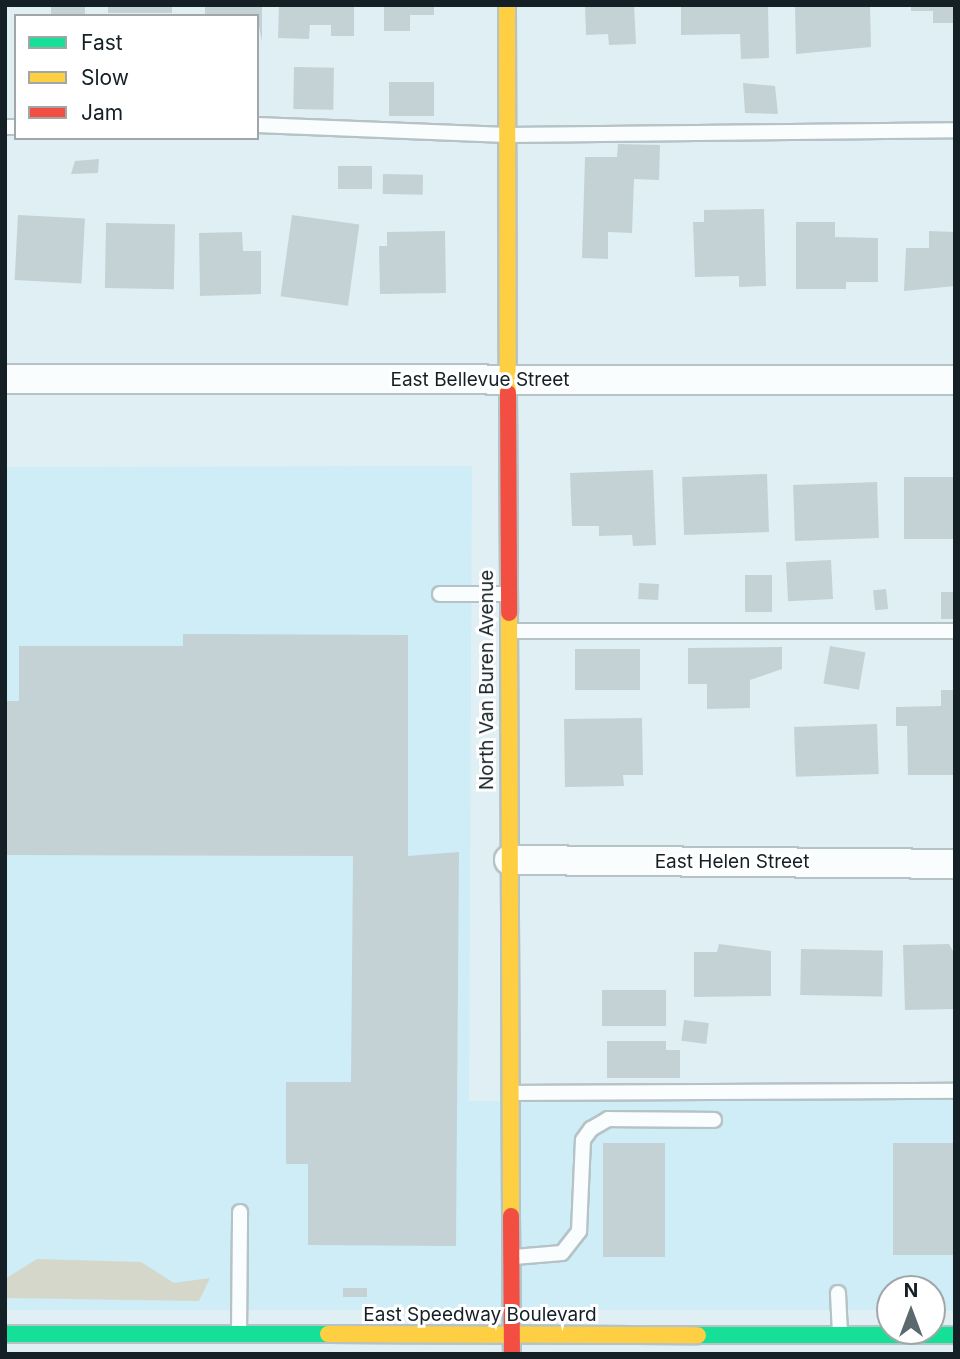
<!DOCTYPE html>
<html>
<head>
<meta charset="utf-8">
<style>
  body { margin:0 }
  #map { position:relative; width:960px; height:1359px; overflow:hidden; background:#e0eff4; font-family:Inter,sans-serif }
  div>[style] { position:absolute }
  .built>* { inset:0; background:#ceedf7 }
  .green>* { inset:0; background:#d4d7c9 }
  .building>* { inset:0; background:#c4d2d6; transform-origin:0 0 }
  .roads { filter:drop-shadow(2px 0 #b5c2c6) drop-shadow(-2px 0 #b5c2c6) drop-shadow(0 2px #b5c2c6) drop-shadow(0 -2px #b5c2c6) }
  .lane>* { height:14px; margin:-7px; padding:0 7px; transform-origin:7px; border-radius:7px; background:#fafdfd }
  .street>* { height:28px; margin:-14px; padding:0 14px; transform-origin:14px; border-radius:14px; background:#fafdfd }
  .fast>* { height:16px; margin:-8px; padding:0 8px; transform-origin:8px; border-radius:8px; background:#16e098 }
  .slow>* { height:16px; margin:-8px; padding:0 8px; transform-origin:8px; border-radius:8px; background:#ffcf43 }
  .jam>* { height:16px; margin:-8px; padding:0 8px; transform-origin:8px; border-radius:8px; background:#f24e42 }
  span { translate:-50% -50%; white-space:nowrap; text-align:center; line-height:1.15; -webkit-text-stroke:6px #fff; paint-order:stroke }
  .street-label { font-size:19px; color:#142025 }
  .frame { position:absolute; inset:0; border:7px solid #142025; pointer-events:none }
  .legend { position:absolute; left:14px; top:14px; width:245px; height:126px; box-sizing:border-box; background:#fff; border:2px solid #a1a6a8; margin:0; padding:9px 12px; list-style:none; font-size:21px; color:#142025 }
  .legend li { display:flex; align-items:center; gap:14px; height:35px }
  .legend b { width:35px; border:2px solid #a1a6a8 }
  .north { position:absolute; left:876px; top:1275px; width:70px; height:70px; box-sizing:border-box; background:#fff; border:2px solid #a1a6a8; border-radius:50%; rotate:0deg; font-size:19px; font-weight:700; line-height:28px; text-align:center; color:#142025 }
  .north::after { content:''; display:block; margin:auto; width:24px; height:32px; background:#5b686d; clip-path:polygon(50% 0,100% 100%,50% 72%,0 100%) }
</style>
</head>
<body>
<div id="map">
  <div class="built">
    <i style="clip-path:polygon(472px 466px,469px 1101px,955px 1099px,955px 1311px,932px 1310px,932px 1289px,890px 1289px,890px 1310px,5px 1310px,5px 467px)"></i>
  </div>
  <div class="green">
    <i style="clip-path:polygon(37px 1259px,141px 1262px,174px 1283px,210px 1278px,199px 1301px,5px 1298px,5px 1279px)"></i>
  </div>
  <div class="building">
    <i style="left:51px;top:5px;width:34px;height:11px"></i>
    <i style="left:108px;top:5px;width:64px;height:8px"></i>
    <i style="clip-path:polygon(205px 5px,262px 5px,262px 42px,257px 16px,205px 16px)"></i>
    <i style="clip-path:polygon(279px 5px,354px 5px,354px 36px,331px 36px,331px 25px,310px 25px,309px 39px,278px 38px)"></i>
    <i style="clip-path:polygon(384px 5px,434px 5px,434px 15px,410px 15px,410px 31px,384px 31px)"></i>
    <i style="clip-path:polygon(585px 5px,634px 5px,636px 44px,609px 45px,608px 34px,586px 35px)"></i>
    <i style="clip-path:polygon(681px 5px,768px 5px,769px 58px,741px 59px,740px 34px,681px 35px)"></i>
    <i style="clip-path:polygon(795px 5px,870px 5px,871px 47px,796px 54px)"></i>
    <i style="clip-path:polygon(911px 5px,955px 5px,955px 23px,933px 23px,933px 11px,911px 11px)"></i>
    <i style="left:294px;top:67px;width:40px;height:42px;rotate:1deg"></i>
    <i style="left:389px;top:82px;width:45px;height:34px"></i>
    <i style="clip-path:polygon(743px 83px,775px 86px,778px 114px,745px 113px)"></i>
    <i style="clip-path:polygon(618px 144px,660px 145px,659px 180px,634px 179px,632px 233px,608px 232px,608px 259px,582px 258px,585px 157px,617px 157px)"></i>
    <i style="clip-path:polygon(99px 159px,98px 173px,71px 174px,75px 161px)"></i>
    <i style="left:338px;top:166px;width:34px;height:23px"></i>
    <i style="left:383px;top:174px;width:40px;height:20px;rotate:1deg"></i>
    <i style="clip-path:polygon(764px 209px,766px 286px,739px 287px,739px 276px,695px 277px,693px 222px,704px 222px,704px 210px)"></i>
    <i style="left:18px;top:215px;width:67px;height:65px;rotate:3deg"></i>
    <i style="left:292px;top:215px;width:68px;height:82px;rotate:8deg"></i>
    <i style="clip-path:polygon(796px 222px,835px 222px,835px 237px,878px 238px,878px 282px,846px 282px,846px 289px,796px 289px)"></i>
    <i style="left:106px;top:223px;width:69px;height:65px;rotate:1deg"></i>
    <i style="clip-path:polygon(445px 231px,446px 293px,380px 294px,379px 246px,387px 246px,387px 232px)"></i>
    <i style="clip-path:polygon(929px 231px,955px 232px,955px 286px,904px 291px,906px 248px,929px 248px)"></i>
    <i style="clip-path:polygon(242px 232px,243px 251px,261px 251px,261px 294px,200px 296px,199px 233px)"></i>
    <i style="clip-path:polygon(653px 470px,656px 545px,633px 546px,632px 535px,599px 536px,599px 526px,572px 526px,570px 473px)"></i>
    <i style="left:767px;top:474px;width:58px;height:85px;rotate:88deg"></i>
    <i style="left:904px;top:477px;width:51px;height:62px"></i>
    <i style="left:877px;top:482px;width:56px;height:84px;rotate:88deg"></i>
    <i style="left:831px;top:560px;width:39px;height:45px;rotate:87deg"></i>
    <i style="left:745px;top:575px;width:27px;height:37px"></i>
    <i style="left:639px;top:583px;width:20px;height:16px;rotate:3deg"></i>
    <i style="left:886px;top:589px;width:20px;height:13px;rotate:84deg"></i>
    <i style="left:941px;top:592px;width:14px;height:27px"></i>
    <i style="clip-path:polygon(183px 634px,408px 635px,408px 856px,459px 852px,456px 1246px,308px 1245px,308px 1164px,286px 1164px,286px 1082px,351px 1082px,353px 856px,5px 855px,5px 701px,19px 701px,19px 646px,183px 646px)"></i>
    <i style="left:830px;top:646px;width:36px;height:38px;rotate:10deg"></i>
    <i style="clip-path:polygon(782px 647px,782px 669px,750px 680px,750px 708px,707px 709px,707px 684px,688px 684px,688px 648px)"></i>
    <i style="left:640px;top:649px;width:41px;height:65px;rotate:90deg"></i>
    <i style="clip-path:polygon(941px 690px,955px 690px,955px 775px,908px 775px,907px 726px,896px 726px,896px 707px,941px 706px)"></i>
    <i style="clip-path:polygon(642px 718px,643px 775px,623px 775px,624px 786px,565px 787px,564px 719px)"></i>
    <i style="left:877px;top:724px;width:50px;height:83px;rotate:88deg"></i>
    <i style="clip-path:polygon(719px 944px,771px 951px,771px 996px,694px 997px,694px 952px,717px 952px)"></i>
    <i style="clip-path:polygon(949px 944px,955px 955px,954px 1009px,905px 1010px,903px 945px)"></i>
    <i style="left:801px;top:949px;width:82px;height:46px;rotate:1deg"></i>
    <i style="left:666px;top:990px;width:36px;height:64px;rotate:90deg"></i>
    <i style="left:684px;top:1020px;width:25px;height:21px;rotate:7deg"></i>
    <i style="clip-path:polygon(607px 1041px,666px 1041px,666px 1050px,680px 1050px,680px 1078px,607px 1078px)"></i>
    <i style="left:603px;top:1143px;width:62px;height:114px"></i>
    <i style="left:893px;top:1143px;width:62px;height:112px"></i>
    <i style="left:343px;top:1288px;width:24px;height:9px"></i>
  </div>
  <div class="roads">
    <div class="lane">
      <i style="left:257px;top:125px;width:250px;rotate:2.3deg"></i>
      <i style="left:507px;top:135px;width:448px;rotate:-0.6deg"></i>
      <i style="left:5px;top:127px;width:11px"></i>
      <i style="left:440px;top:594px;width:68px"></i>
      <i style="left:509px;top:631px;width:446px"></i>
      <i style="left:512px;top:1093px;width:443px;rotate:-0.3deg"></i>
      <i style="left:514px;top:1257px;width:48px;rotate:-4.8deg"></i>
      <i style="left:562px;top:1253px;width:28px;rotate:-52deg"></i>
      <i style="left:579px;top:1231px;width:91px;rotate:-87.5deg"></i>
      <i style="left:583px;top:1140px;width:14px;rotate:-54deg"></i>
      <i style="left:591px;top:1129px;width:20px;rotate:-30deg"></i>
      <i style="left:608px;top:1119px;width:106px;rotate:0.5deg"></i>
      <i style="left:838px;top:1293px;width:41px;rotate:87.2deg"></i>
      <i style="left:239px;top:1334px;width:122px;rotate:-89.5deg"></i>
    </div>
    <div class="street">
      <i style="left:5px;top:379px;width:950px;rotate:0.06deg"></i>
      <i style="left:509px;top:860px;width:446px;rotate:0.5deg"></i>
    </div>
    <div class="fast">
      <i style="left:5px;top:1334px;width:323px"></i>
      <i style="left:698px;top:1335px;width:257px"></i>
    </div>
    <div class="slow">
      <i style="left:507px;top:5px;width:388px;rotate:89.9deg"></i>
      <i style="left:509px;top:613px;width:603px;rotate:89.81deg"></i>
      <i style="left:328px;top:1334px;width:370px;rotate:0.2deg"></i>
    </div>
    <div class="jam">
      <i style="left:508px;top:393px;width:220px;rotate:89.7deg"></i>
      <i style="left:511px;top:1216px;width:138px;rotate:89.6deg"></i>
    </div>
  </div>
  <div class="street-label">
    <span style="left:480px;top:380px">East Bellevue Street</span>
    <span style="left:487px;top:680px;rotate:-90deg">North Van Buren Avenue</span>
    <span style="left:732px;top:862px">East Helen Street</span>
    <span style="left:480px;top:1315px">East Speedway Boulevard</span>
  </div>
  <div class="frame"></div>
  <ul class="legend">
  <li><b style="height:9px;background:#16e098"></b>Fast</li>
  <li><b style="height:9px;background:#ffcf43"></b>Slow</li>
  <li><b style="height:9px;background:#f24e42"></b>Jam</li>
  </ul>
  <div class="north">N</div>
</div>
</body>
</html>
